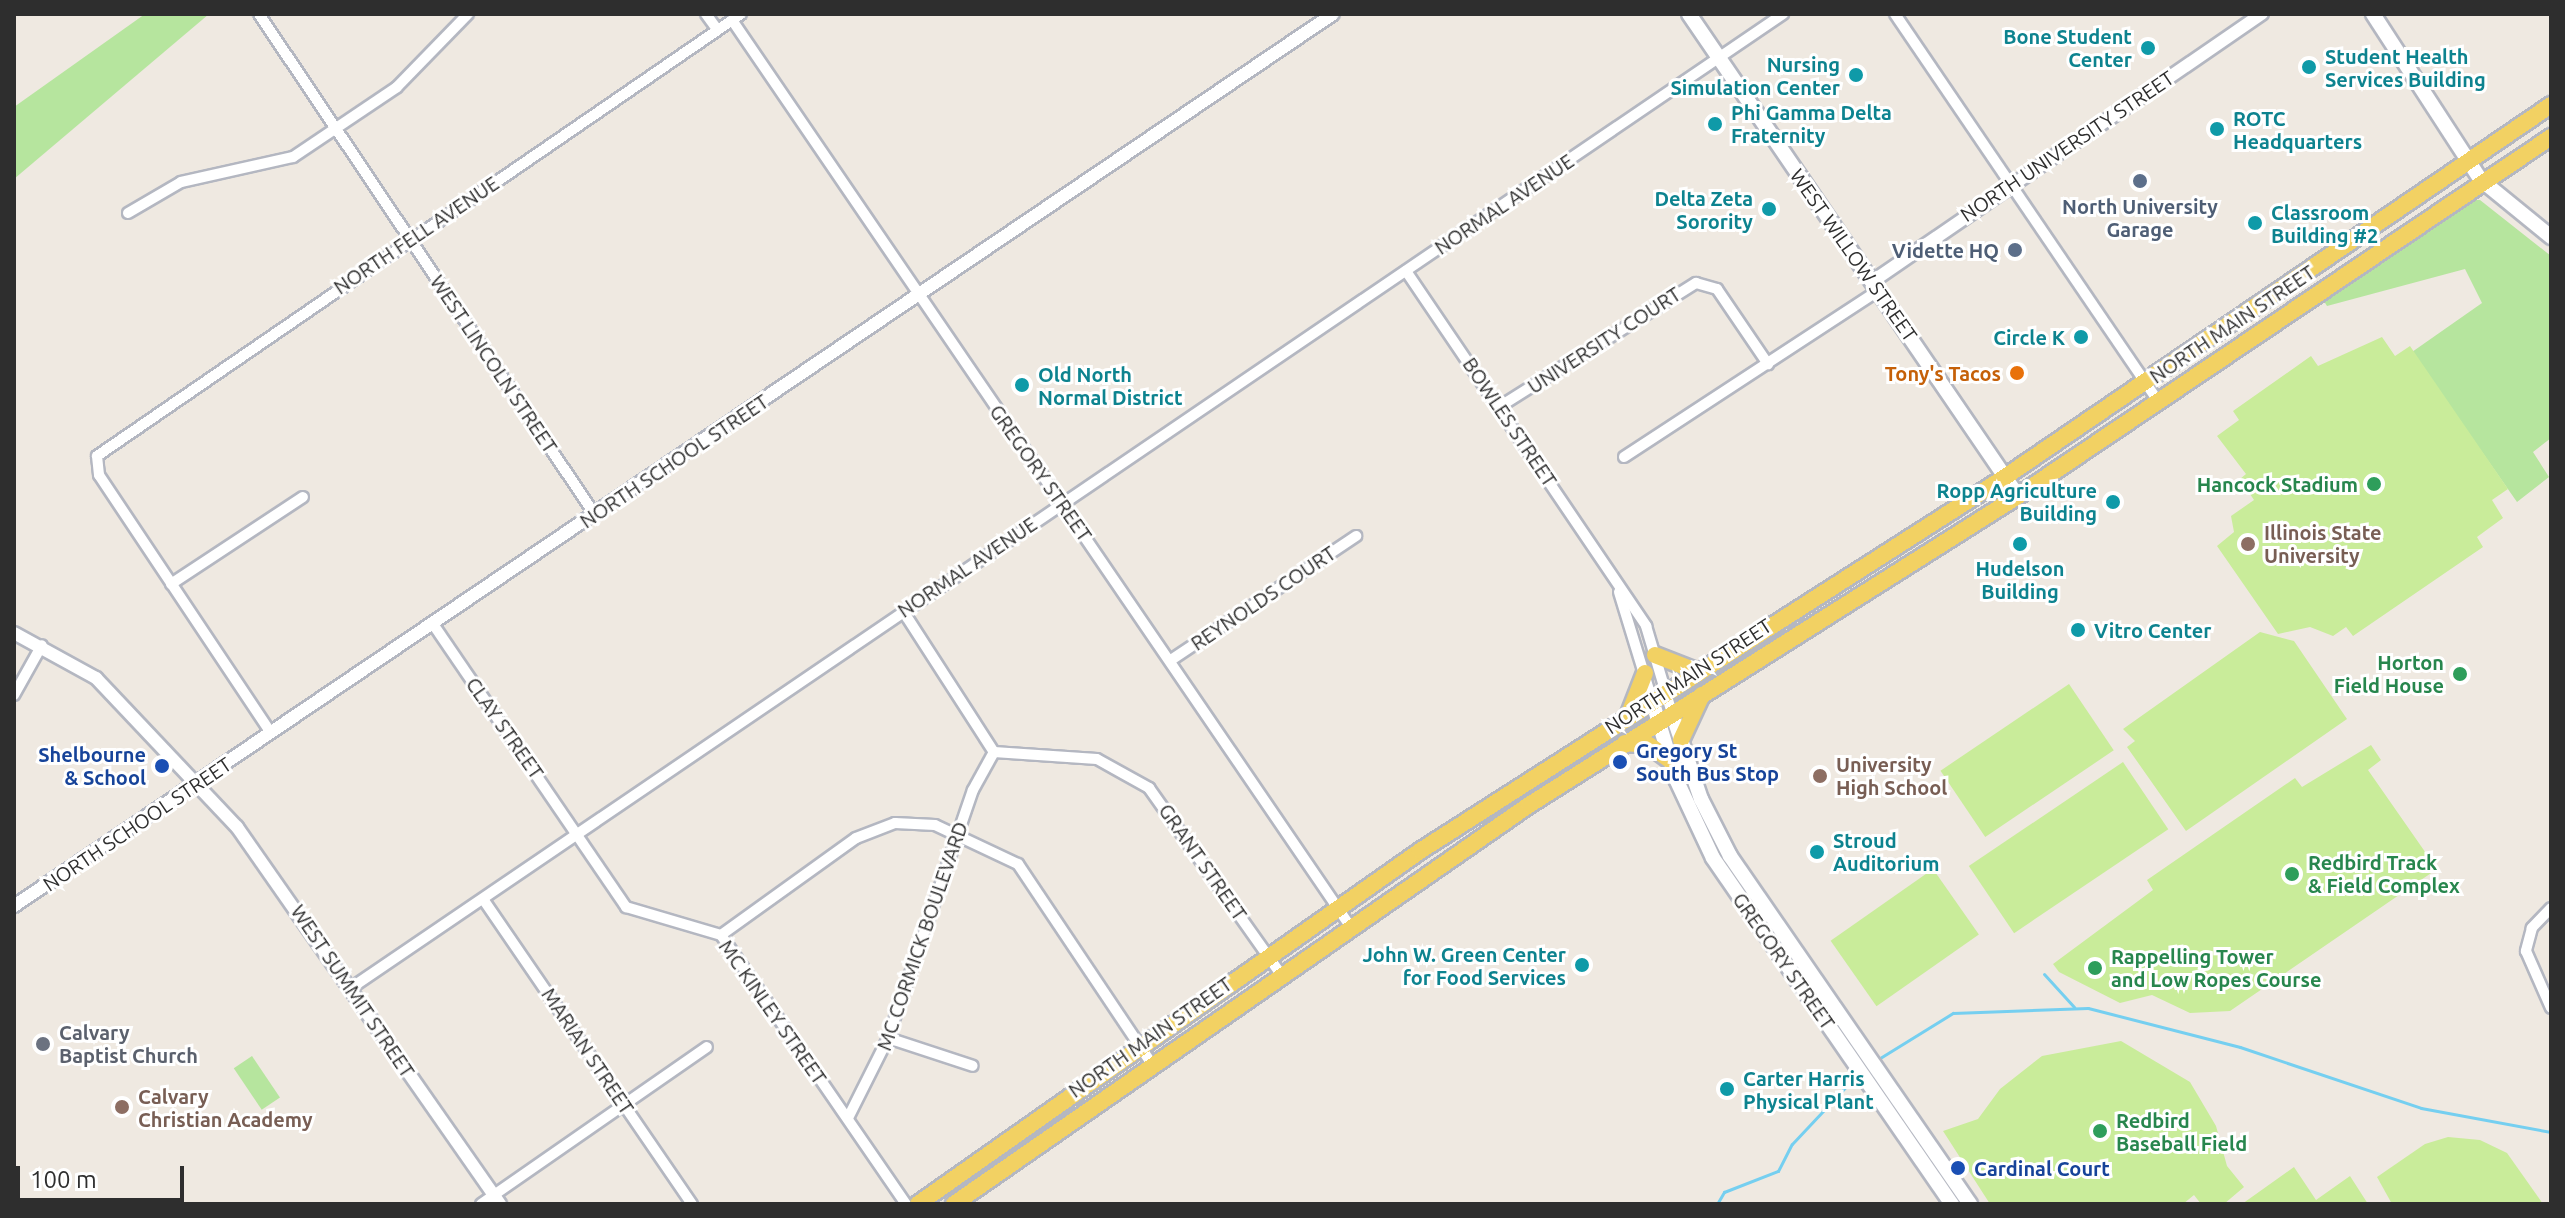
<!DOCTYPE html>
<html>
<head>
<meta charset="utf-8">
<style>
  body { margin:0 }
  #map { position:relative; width:2565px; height:1218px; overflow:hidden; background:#efe9e1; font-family:Ubuntu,sans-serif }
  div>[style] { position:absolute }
  .green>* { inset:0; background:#b6e59e; transform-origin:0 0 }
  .pitch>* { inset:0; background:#c9ec9a; transform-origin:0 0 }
  .stream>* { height:3px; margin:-1.5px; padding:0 1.5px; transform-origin:1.5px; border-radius:1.5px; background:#75cff0 }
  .roads { filter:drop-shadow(2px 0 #b4b7c1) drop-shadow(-2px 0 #b4b7c1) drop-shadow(0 2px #b4b7c1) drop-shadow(0 -2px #b4b7c1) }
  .minor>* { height:10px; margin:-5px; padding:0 5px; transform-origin:5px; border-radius:5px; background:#fff }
  .tertiary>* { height:12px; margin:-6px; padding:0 6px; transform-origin:6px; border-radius:6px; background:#fff }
  .secondary>* { height:14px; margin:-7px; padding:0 7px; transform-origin:7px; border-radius:7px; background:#fff }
  .primary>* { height:16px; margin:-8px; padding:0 8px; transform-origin:8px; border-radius:8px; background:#f2d163 }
  .dots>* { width:22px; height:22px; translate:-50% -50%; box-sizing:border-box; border:4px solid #fff; border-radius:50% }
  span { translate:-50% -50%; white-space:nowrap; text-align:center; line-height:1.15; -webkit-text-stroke:6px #fff; paint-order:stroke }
  .culture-label { font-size:20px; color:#0d838f; font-weight:700 }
  .right { translate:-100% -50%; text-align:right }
  .left { translate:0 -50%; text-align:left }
  .street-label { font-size:20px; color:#2e2e2e }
  .service-label { font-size:20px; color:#4e5e75; font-weight:700 }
  .food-label { font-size:20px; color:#c56008; font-weight:700 }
  .leisure-label { font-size:20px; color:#27864d; font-weight:700 }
  .education-label { font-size:20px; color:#785e54; font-weight:700 }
  .transit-label { font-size:20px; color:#164399; font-weight:700 }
  .worship-label { font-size:20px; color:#5b616d; font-weight:700 }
  .frame { position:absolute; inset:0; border:16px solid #2e2e2e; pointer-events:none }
  .scale { position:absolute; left:16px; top:1166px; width:168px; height:36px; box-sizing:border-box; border:4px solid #2e2e2e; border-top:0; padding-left:10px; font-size:24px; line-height:28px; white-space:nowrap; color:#2e2e2e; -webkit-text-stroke:6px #fff; paint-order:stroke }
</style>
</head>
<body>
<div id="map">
  <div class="green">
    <i style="clip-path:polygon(145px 14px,209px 14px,14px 179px,14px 107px)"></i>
    <i style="clip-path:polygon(2463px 200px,2480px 200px,2551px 256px,2551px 438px,2533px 452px,2549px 477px,2517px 502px,2412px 352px,2482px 303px,2465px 269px,2327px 306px,2322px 298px)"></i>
    <i style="left:252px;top:1056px;width:50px;height:22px;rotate:56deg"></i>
  </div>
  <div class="pitch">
    <i style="clip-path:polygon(2382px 337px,2395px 356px,2410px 346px,2508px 489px,2492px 500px,2503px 518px,2477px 537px,2483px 547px,2353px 636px,2346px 627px,2333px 636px,2310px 627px,2278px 634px,2217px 546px,2234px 532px,2231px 516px,2254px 500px,2240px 479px,2246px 474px,2217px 436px,2239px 420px,2233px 411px,2311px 356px,2318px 366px)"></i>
    <i style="clip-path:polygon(2260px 632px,2294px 641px,2347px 719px,2186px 831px,2127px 747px,2135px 741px,2123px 729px)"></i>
    <i style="left:2069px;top:684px;width:80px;height:155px;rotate:56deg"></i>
    <i style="clip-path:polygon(2371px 745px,2381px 760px,2368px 770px,2437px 869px,2230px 1011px,2190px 1013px,2152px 995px,2120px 1003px,2059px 972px,2053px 964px,2153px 890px,2147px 880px,2295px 778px,2302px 787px)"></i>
    <i style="left:2123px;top:762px;width:81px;height:186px;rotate:56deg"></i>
    <i style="left:1933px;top:869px;width:80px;height:125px;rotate:55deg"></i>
    <i style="clip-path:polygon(2121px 1041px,2190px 1082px,2216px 1126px,2227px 1166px,2244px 1187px,2224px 1204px,2201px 1204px,2194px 1195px,2183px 1204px,1990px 1204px,1943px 1131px,1978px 1119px,2000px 1089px,2042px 1056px)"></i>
    <i style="clip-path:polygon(2448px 1137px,2480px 1140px,2507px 1153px,2543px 1204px,2392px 1204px,2377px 1177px,2425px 1144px)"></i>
    <i style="clip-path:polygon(2294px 1167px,2316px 1200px,2350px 1176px,2368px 1204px,2242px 1204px)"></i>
  </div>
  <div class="stream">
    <i style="left:2044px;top:974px;width:45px;rotate:47.7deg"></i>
    <i style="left:1880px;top:1058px;width:86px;rotate:-31.7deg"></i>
    <i style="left:1953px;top:1013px;width:135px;rotate:-2.1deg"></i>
    <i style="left:2088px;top:1008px;width:157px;rotate:14.4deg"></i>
    <i style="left:2240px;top:1047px;width:191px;rotate:18.6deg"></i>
    <i style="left:2421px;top:1108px;width:132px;rotate:10.5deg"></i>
    <i style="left:1717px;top:1204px;width:14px;rotate:-60deg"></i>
    <i style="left:1724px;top:1192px;width:58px;rotate:-21.3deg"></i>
    <i style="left:1778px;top:1171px;width:30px;rotate:-63deg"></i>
    <i style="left:1792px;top:1144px;width:92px;rotate:-46.8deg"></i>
  </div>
  <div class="roads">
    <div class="minor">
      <i style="left:259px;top:14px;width:603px;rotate:56.15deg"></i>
      <i style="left:706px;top:14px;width:19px;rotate:54deg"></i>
      <i style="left:1895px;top:14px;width:468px;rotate:55.8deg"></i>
      <i style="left:732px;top:20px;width:1097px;rotate:55.7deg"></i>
      <i style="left:128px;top:213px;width:61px;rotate:-30.3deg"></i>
      <i style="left:181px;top:182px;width:115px;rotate:-12.6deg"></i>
      <i style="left:293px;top:157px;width:125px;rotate:-33.9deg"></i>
      <i style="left:397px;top:87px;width:102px;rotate:-45.8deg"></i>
      <i style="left:1406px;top:271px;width:429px;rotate:55.9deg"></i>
      <i style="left:1646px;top:626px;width:91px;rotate:73.4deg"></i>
      <i style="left:1499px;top:407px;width:233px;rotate:-32.2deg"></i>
      <i style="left:1696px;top:283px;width:22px;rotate:16deg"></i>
      <i style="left:1717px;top:289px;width:91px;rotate:55.8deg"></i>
      <i style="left:1624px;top:457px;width:305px;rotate:-33.2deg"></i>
      <i style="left:171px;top:584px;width:158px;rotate:-33.4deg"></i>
      <i style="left:1619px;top:592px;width:113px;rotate:73deg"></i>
      <i style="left:903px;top:611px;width:168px;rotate:57.2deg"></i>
      <i style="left:994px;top:752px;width:103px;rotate:3.9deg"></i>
      <i style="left:1097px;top:759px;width:60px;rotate:29.1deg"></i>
      <i style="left:1149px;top:788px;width:227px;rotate:54.7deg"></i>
      <i style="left:433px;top:624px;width:343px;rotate:55.7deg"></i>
      <i style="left:626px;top:907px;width:99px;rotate:16.4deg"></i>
      <i style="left:721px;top:935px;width:326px;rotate:55.5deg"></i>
      <i style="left:1171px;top:660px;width:223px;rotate:-33.8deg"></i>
      <i style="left:14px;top:695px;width:57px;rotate:-60.8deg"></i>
      <i style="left:271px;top:733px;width:310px;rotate:-123.7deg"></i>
      <i style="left:99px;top:475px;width:19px;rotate:-96deg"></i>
      <i style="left:97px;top:456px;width:781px;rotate:-34.46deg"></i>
      <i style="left:483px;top:899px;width:370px;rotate:55.6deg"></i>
      <i style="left:2551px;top:908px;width:28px;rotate:134deg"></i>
      <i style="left:2532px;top:928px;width:24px;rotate:105deg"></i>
      <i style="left:2526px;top:951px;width:62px;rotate:66.3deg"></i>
      <i style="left:721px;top:935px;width:166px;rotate:-35.7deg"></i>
      <i style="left:856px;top:838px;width:42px;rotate:-21deg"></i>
      <i style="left:895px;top:823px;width:40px;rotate:2.9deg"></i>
      <i style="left:935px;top:825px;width:92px;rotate:25.2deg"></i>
      <i style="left:1018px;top:864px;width:237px;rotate:56.2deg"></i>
      <i style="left:351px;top:988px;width:1732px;rotate:-34.22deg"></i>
      <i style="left:888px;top:1038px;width:89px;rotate:18.2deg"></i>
      <i style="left:848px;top:1118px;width:89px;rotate:-63.4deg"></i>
      <i style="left:888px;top:1038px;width:262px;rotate:-71.1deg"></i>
      <i style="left:973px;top:790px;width:43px;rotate:-61.1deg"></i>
      <i style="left:481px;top:1204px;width:275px;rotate:-34.8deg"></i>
    </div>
    <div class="tertiary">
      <i style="left:1873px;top:281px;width:472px;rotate:-34.5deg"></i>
      <i style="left:14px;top:633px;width:94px;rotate:28.8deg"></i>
      <i style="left:96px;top:678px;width:205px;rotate:46.6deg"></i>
      <i style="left:237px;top:827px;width:460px;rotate:55.1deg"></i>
      <i style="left:14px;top:906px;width:1592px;rotate:-34.07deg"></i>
    </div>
    <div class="secondary">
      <i style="left:1689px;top:14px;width:584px;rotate:55.68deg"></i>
      <i style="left:2373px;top:14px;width:197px;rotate:57deg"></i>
      <i style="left:2480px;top:179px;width:92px;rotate:39.2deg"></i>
      <i style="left:1652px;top:700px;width:83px;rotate:73.1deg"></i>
      <i style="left:1676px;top:779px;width:87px;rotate:64.9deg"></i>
      <i style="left:1713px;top:858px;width:421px;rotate:55.4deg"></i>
      <i style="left:1672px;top:713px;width:91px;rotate:71.4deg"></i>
      <i style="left:1701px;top:799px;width:64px;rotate:63deg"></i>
      <i style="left:1730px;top:856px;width:423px;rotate:55.4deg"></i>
    </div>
    <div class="primary">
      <i style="left:1655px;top:655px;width:44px;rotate:21.3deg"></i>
      <i style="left:1629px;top:714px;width:44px;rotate:-68.7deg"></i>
      <i style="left:1681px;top:740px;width:50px;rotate:-65deg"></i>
      <i style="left:1625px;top:743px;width:24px;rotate:5deg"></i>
      <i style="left:1649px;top:745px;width:26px;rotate:36deg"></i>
      <i style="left:918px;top:1204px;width:614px;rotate:-35.11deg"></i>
      <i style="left:1420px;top:851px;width:694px;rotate:-32.59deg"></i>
      <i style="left:2005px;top:477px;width:661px;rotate:-34.27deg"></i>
      <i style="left:954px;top:1204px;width:700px;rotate:-34.76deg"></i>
      <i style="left:1529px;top:805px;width:578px;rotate:-32.29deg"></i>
      <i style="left:2018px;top:496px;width:643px;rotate:-33.96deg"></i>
    </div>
  </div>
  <div class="dots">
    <i style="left:2148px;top:48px;background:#0f9aa8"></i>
    <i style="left:2309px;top:67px;background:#0f9aa8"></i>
    <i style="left:1856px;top:75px;background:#0f9aa8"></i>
    <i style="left:1715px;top:124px;background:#0f9aa8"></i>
    <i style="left:2217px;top:129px;background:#0f9aa8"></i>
    <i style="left:2140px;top:181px;background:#5c6f8a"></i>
    <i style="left:1769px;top:209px;background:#0f9aa8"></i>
    <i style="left:2255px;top:223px;background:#0f9aa8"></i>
    <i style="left:2015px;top:250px;background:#5c6f8a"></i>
    <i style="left:2081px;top:337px;background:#0f9aa8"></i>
    <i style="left:2017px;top:373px;background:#e8710a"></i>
    <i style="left:1022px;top:385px;background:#0f9aa8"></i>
    <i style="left:2374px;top:484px;background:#2e9e5b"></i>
    <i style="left:2113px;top:502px;background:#0f9aa8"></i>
    <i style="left:2020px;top:544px;background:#0f9aa8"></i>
    <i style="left:2248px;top:544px;background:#8d6e63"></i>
    <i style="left:2078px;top:630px;background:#0f9aa8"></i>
    <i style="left:2460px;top:674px;background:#2e9e5b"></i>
    <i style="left:1620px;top:762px;background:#1a4fb4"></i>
    <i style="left:162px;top:766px;background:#1a4fb4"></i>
    <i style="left:1820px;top:776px;background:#8d6e63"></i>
    <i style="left:1817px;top:852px;background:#0f9aa8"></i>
    <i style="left:2292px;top:874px;background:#2e9e5b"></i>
    <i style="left:1582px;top:965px;background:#0f9aa8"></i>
    <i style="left:2095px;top:968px;background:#2e9e5b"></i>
    <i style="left:43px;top:1044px;background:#6b7280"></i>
    <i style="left:1727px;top:1089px;background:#0f9aa8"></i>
    <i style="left:122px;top:1107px;background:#8d6e63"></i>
    <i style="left:2100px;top:1131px;background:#2e9e5b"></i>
    <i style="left:1958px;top:1168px;background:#1a4fb4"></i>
  </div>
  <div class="culture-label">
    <span class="right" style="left:2132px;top:48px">Bone Student<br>Center</span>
    <span class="left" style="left:2325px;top:68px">Student Health<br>Services Building</span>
    <span class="right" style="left:1840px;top:76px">Nursing<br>Simulation Center</span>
    <span class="left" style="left:1731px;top:124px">Phi Gamma Delta<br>Fraternity</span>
    <span class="left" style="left:2233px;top:130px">ROTC<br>Headquarters</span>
    <span class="right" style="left:1753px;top:210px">Delta Zeta<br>Sorority</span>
    <span class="left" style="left:2271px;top:224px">Classroom<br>Building #2</span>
    <span class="right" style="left:2065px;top:337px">Circle K</span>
    <span class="left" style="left:1038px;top:386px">Old North<br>Normal District</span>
    <span class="right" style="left:2097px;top:502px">Ropp Agriculture<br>Building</span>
    <span style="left:2020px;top:580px">Hudelson<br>Building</span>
    <span class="left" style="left:2094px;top:630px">Vitro Center</span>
    <span class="left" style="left:1833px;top:852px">Stroud<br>Auditorium</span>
    <span class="right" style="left:1566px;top:966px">John W. Green Center<br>for Food Services</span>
    <span class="left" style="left:1743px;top:1090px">Carter Harris<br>Physical Plant</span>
  </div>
  <div class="street-label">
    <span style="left:2067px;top:146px;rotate:-34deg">NORTH UNIVERSITY STREET</span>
    <span style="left:1504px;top:204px;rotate:-34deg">NORMAL AVENUE</span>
    <span style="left:416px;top:235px;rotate:-34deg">NORTH FELL AVENUE</span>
    <span style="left:1854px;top:255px;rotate:55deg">WEST WILLOW STREET</span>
    <span style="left:2232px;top:324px;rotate:-34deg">NORTH MAIN STREET</span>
    <span style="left:1604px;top:340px;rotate:-33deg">UNIVERSITY COURT</span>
    <span style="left:494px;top:364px;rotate:56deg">WEST LINCOLN STREET</span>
    <span style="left:1510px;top:422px;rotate:56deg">BOWLES STREET</span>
    <span style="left:674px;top:461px;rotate:-34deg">NORTH SCHOOL STREET</span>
    <span style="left:1041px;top:473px;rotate:55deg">GREGORY STREET</span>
    <span style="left:967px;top:567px;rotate:-34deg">NORMAL AVENUE</span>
    <span style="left:1263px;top:598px;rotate:-34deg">REYNOLDS COURT</span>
    <span style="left:1688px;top:676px;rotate:-33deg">NORTH MAIN STREET</span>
    <span style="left:505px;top:728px;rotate:55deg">CLAY STREET</span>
    <span style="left:137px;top:824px;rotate:-34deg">NORTH SCHOOL STREET</span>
    <span style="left:1203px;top:862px;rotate:55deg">GRANT STREET</span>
    <span style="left:922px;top:936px;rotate:-71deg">MC CORMICK BOULEVARD</span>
    <span style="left:1784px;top:961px;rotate:55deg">GREGORY STREET</span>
    <span style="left:353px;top:991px;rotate:56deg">WEST SUMMIT STREET</span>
    <span style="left:773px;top:1012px;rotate:55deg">MC KINLEY STREET</span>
    <span style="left:1150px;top:1037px;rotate:-35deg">NORTH MAIN STREET</span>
    <span style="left:588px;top:1051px;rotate:56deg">MARIAN STREET</span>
  </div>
  <div class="service-label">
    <span style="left:2140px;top:218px">North University<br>Garage</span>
    <span class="right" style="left:1999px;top:250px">Vidette HQ</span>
  </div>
  <div class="food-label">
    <span class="right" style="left:2001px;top:373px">Tony's Tacos</span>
  </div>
  <div class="leisure-label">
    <span class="right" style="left:2358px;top:484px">Hancock Stadium</span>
    <span class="right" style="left:2444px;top:674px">Horton<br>Field House</span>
    <span class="left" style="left:2308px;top:874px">Redbird Track<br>&amp; Field Complex</span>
    <span class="left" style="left:2111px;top:968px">Rappelling Tower<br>and Low Ropes Course</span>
    <span class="left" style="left:2116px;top:1132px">Redbird<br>Baseball Field</span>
  </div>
  <div class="education-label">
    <span class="left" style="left:2264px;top:544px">Illinois State<br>University</span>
    <span class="left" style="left:1836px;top:776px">University<br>High School</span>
    <span class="left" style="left:138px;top:1108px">Calvary<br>Christian Academy</span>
  </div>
  <div class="transit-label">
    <span class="left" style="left:1636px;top:762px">Gregory St<br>South Bus Stop</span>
    <span class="right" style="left:146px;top:766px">Shelbourne<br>&amp; School</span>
    <span class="left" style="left:1974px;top:1168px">Cardinal Court</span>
  </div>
  <div class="worship-label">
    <span class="left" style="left:59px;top:1044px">Calvary<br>Baptist Church</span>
  </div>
  <div class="frame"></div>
  <div class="scale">100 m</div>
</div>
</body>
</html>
